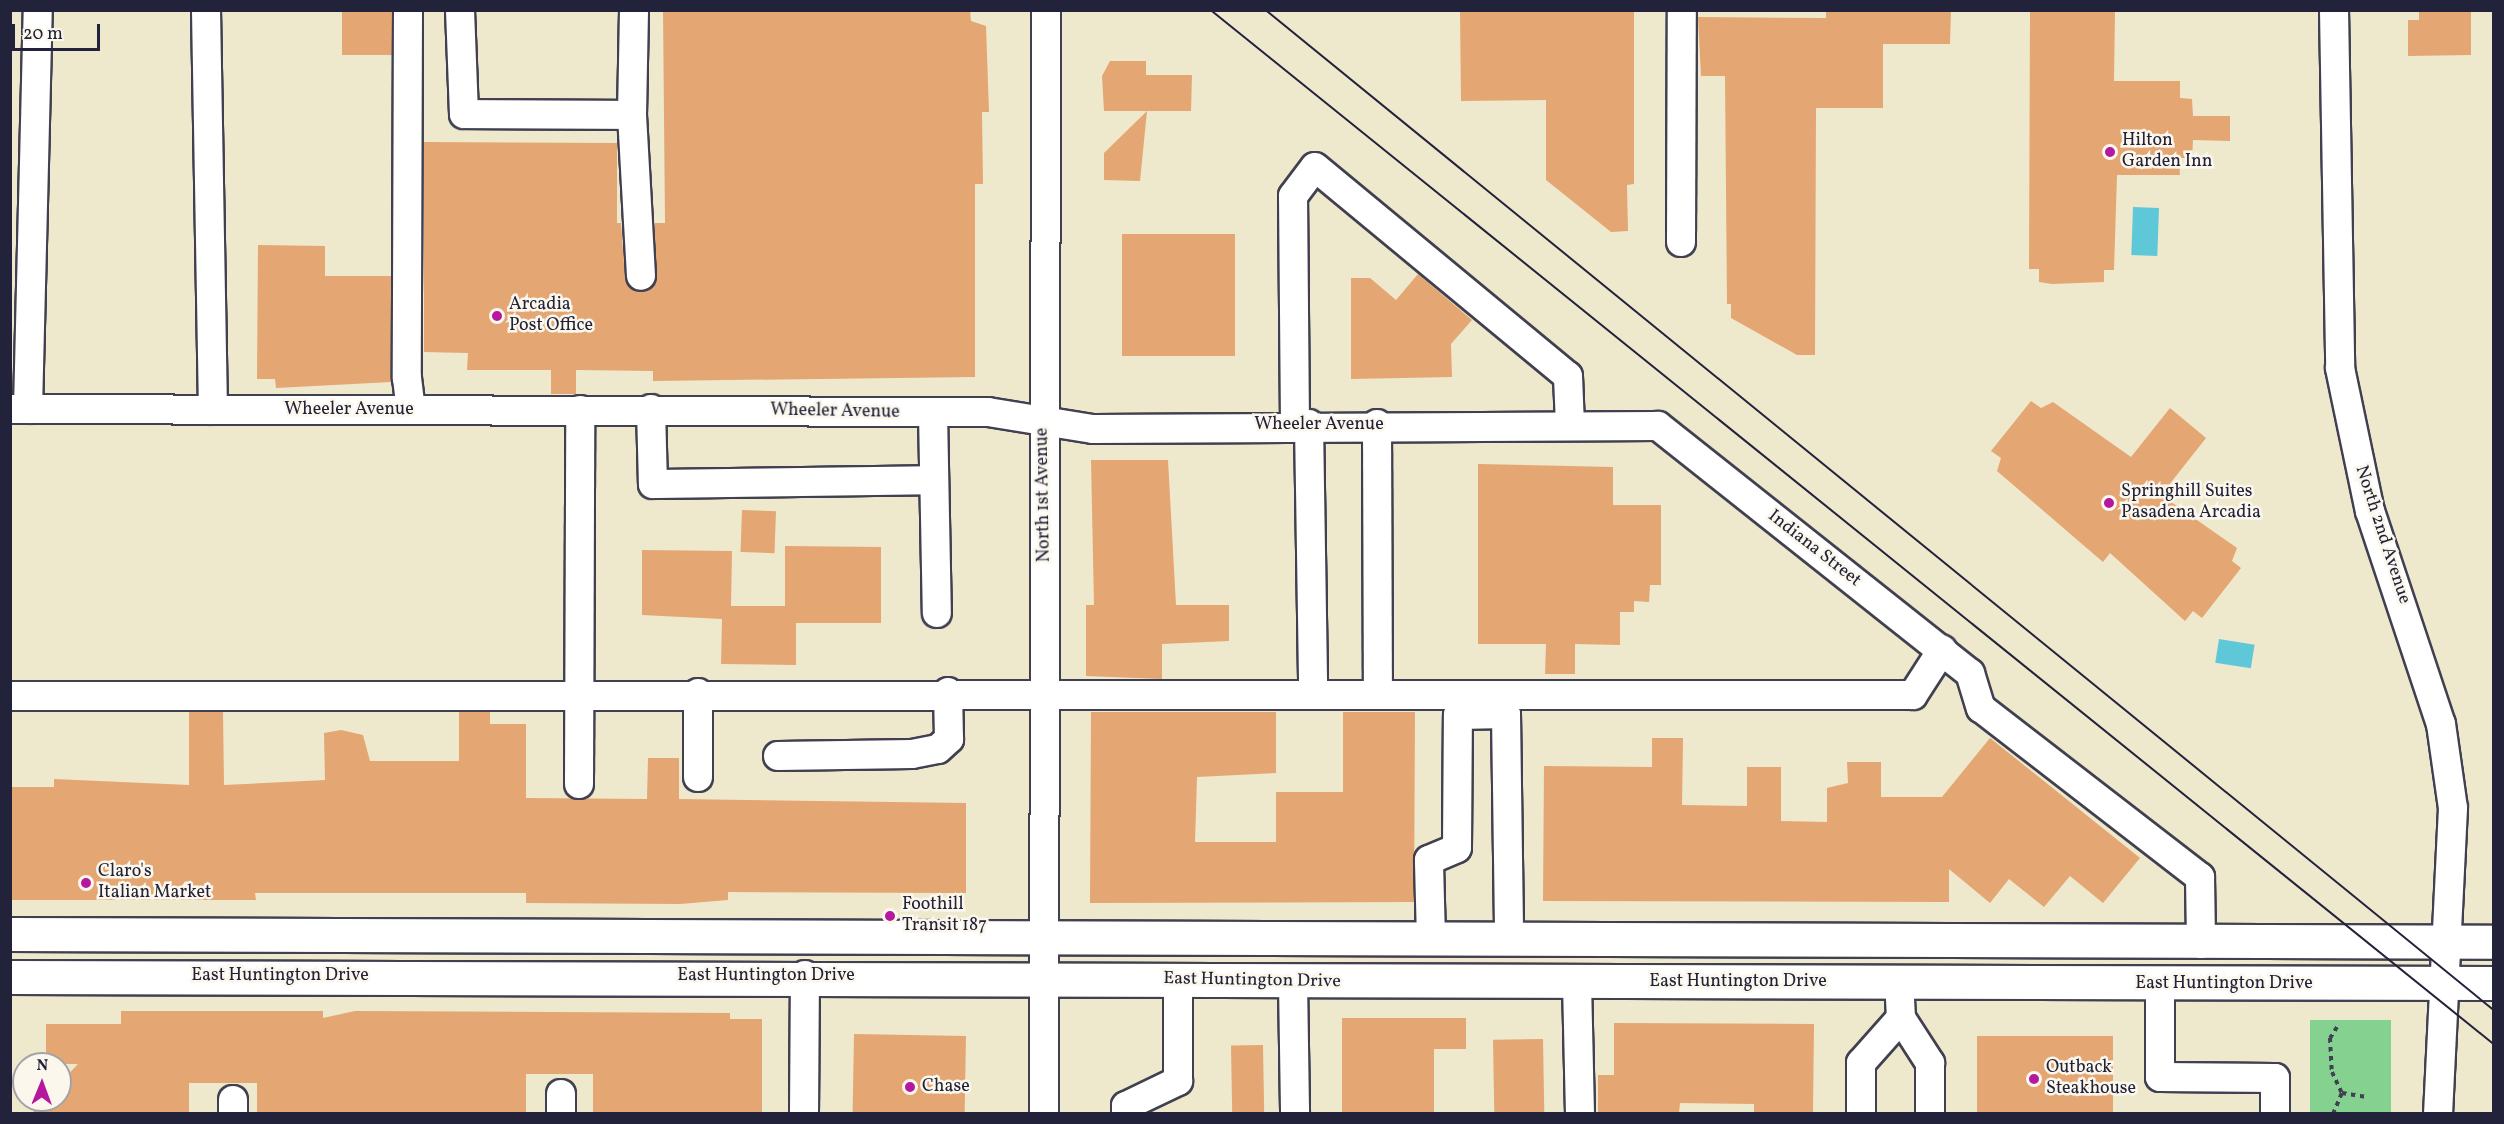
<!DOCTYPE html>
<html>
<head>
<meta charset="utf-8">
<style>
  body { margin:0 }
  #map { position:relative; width:2504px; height:1124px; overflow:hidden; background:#eee8cd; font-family:Vollkorn,serif }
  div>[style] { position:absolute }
  .green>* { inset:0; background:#85d18f; transform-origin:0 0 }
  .water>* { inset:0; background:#5ec8d9; transform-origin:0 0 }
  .building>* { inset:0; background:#e4a672; transform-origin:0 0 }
  .path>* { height:4px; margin-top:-2px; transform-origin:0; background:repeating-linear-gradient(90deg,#414051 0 4.5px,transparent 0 9px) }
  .roads { filter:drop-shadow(2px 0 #414051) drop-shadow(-2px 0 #414051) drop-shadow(0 2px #414051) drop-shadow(0 -2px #414051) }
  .minor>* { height:28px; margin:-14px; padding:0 14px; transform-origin:14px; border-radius:14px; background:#fff }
  .major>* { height:33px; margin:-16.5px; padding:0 16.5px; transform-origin:16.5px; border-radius:16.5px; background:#fff }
  .tram>* { height:1.5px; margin:-0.75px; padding:0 0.75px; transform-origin:0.75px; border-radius:0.75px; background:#22223b }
  .dots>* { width:16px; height:16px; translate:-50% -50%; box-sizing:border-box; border:3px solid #fbf7ec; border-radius:50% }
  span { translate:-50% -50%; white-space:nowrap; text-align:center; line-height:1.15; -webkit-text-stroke:5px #fbf7ec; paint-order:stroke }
  .poi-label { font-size:18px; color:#22223b }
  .left { translate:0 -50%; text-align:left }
  .street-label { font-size:18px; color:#22223b }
  .frame { position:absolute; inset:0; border:12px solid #22223b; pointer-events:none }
  .north { position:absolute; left:12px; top:1052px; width:60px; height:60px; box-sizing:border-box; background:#fbf7ec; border:2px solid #a4a2a5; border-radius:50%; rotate:1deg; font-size:16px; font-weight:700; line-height:24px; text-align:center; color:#22223b }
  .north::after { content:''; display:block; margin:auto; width:21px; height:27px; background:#b5179e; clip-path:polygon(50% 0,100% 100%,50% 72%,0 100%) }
  .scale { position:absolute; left:12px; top:24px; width:88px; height:27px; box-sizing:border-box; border:3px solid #22223b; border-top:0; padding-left:8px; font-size:18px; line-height:21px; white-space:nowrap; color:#22223b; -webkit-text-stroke:4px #fbf7ec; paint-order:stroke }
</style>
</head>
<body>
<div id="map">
  <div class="green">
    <i style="left:2310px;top:1020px;width:81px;height:93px"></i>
  </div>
  <div class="water">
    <i style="left:2133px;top:207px;width:26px;height:48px;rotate:2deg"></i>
    <i style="left:2219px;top:639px;width:36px;height:24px;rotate:9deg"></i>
  </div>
  <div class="building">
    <i style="left:342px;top:10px;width:50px;height:45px"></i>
    <i style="clip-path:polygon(663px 10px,970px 10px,971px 21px,986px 26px,989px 112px,982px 112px,983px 184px,975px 184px,975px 377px,653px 381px,653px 371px,576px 370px,576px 394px,551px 394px,551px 370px,467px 370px,468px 353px,424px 352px,424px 142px,617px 143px,617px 223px,621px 223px,625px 278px,634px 291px,655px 284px,655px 223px,665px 223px)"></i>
    <i style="clip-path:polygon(1460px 10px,1634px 10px,1634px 184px,1627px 185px,1628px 231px,1611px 232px,1546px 180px,1546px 100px,1461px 101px)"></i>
    <i style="clip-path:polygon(1826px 10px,1951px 10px,1950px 44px,1883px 44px,1883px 108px,1816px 108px,1815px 355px,1797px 355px,1731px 318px,1731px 304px,1727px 304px,1725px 76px,1701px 76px,1698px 17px,1826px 18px)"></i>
    <i style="clip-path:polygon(2030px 10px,2115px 10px,2114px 81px,2180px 81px,2180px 98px,2192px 99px,2193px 116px,2230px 116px,2230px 141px,2193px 140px,2192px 158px,2179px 158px,2180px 175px,2117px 175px,2114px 270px,2104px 270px,2104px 282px,2052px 284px,2039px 282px,2039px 269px,2029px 269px)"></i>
    <i style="clip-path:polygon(2419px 10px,2471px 10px,2471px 55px,2408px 56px,2408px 20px,2419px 20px)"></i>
    <i style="clip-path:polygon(1110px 61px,1146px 61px,1146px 75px,1192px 75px,1191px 111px,1104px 111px,1102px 76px)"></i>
    <i style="clip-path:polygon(1147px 111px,1140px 181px,1104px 180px,1104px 153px)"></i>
    <i style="left:1122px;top:234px;width:113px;height:122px"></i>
    <i style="clip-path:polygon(258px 245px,325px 246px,325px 276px,391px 276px,391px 382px,276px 388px,275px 379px,257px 379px)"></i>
    <i style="clip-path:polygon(1418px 274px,1472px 320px,1451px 344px,1452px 377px,1351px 379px,1351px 278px,1370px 278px,1396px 300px)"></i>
    <i style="clip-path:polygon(2031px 401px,2041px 408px,2053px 402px,2131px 457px,2170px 408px,2206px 438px,2161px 495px,2237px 548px,2232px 561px,2241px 568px,2202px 618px,2193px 611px,2185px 621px,2110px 553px,2103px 562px,1997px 471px,2001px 458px,1991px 451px)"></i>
    <i style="clip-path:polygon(1091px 460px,1168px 460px,1176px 605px,1229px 605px,1229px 641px,1162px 644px,1162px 679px,1086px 676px,1086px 605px,1094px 605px)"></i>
    <i style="clip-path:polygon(1478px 464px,1613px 467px,1613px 505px,1661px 505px,1661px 585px,1650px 585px,1649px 602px,1634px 601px,1634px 612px,1620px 612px,1620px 645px,1575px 644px,1575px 674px,1545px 674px,1546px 644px,1478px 644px)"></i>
    <i style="left:742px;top:510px;width:34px;height:42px;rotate:2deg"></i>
    <i style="clip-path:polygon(785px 546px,881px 547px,881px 623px,796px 623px,796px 665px,721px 664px,722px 619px,642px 615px,642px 550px,732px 551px,731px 606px,785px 606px)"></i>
    <i style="clip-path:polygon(189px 712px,223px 712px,224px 785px,325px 780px,324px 733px,341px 730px,363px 735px,370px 761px,459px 761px,459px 712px,490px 712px,490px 724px,526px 724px,526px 798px,647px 799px,648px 758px,679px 758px,679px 799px,966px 803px,966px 893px,728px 892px,728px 900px,680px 904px,526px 903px,526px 893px,255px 893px,256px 900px,10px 900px,10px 787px,54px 787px,54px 779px,189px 785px)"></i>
    <i style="clip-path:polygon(1091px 712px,1276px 712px,1276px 773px,1197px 777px,1195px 842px,1276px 842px,1276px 792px,1343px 792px,1343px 712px,1415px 712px,1414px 902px,1090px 903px)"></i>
    <i style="clip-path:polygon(1652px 738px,1683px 738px,1682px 805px,1747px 806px,1747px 767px,1781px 767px,1781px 821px,1827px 822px,1827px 788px,1848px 783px,1847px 762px,1881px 762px,1881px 797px,1942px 797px,1990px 738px,2140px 858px,2103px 903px,2070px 876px,2044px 907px,2009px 879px,1990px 903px,1949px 869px,1949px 902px,1543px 901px,1544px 766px,1652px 767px)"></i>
    <i style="clip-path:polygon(121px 1011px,323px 1011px,323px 1018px,355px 1011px,730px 1013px,730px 1019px,762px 1019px,762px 1113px,593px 1113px,593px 1074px,526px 1074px,526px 1113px,257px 1113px,257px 1083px,189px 1083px,189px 1113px,32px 1113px,44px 1100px,60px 1100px,60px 1083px,78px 1064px,46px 1064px,46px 1024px,121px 1024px)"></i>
    <i style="clip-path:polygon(1342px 1018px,1466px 1018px,1466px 1049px,1434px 1049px,1434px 1113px,1342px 1113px)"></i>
    <i style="clip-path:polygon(1614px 1023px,1814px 1024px,1813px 1113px,1754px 1113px,1754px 1104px,1680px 1103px,1679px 1113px,1598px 1113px,1598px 1075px,1614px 1075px)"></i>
    <i style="left:854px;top:1034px;width:112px;height:79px;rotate:1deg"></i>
    <i style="left:1977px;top:1036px;width:136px;height:77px"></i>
    <i style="left:1543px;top:1039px;width:74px;height:50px;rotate:89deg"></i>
    <i style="left:1263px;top:1045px;width:68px;height:32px;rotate:89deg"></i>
  </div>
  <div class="path">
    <i style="left:2337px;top:1027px;width:13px;rotate:122deg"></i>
    <i style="left:2330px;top:1038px;width:34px;rotate:87deg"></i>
    <i style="left:2332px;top:1072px;width:23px;rotate:65deg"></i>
    <i style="left:2342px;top:1093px;width:25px;rotate:9deg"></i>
    <i style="left:2333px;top:1114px;width:23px;rotate:-67deg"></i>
  </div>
  <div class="roads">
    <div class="minor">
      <i style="left:206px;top:10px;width:400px;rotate:89deg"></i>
      <i style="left:408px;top:10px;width:368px;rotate:90.2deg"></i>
      <i style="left:407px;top:378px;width:32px;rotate:83deg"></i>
      <i style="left:460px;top:10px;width:104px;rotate:87.8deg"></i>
      <i style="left:464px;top:114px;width:168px;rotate:0.3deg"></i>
      <i style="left:632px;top:115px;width:105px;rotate:-88.9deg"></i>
      <i style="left:2334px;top:10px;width:358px;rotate:89deg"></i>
      <i style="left:2340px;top:368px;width:146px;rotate:78.2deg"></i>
      <i style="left:2370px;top:511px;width:225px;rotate:71.6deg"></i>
      <i style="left:2441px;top:724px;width:85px;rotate:81.9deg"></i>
      <i style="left:2453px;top:808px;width:306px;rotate:92.8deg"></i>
      <i style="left:632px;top:115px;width:161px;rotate:86.8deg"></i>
      <i style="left:1681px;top:242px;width:232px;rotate:-89.8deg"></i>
      <i style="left:10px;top:409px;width:978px;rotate:0.18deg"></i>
      <i style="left:988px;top:412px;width:106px;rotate:9.2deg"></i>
      <i style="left:1093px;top:429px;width:565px;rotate:-0.3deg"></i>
      <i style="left:1658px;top:426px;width:398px;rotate:38.4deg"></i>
      <i style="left:1970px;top:673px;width:37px;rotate:73deg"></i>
      <i style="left:1981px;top:708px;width:277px;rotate:37.7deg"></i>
      <i style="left:2200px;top:877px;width:67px;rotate:89.1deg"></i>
      <i style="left:28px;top:409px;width:399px;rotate:-88.6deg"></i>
      <i style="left:651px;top:409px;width:75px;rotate:88.5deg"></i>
      <i style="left:653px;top:484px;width:280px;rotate:-0.8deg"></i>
      <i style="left:933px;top:413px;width:200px;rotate:88.9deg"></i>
      <i style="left:1295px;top:424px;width:228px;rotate:-90.5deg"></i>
      <i style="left:1293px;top:196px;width:36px;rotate:-53deg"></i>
      <i style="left:1315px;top:167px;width:328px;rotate:39.6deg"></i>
      <i style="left:1568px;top:376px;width:49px;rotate:87.7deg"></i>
      <i style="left:1309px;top:424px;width:269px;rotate:89.1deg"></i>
      <i style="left:1377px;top:424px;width:270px;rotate:89.8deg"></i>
      <i style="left:698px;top:693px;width:84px;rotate:90deg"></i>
      <i style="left:10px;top:696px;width:1903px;rotate:-0.03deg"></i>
      <i style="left:1913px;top:695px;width:54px;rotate:-57.2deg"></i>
      <i style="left:778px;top:756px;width:134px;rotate:-0.9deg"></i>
      <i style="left:912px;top:754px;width:26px;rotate:-11deg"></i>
      <i style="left:938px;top:749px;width:15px;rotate:-42deg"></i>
      <i style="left:949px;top:739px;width:47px;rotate:-91.2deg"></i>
      <i style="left:579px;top:784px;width:374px;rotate:-89.8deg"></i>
      <i style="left:1431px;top:939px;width:79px;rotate:-91.5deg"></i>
      <i style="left:1429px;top:860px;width:30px;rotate:-23deg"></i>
      <i style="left:1457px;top:848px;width:133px;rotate:-89.6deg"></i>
      <i style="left:1458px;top:715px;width:48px;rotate:-1.2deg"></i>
      <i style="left:1506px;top:714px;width:226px;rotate:89.2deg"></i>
      <i style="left:1293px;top:982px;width:132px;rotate:89.1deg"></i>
      <i style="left:1577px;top:982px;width:132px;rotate:88.7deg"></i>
      <i style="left:2160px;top:984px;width:93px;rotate:90deg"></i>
      <i style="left:2160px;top:1077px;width:115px;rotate:0.5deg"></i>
      <i style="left:2275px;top:1078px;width:36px;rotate:90deg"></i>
      <i style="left:1901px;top:1018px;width:54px;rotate:57.2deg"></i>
      <i style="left:1930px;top:1063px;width:51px;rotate:90deg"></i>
      <i style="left:233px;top:1114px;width:14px;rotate:-90deg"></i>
      <i style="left:561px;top:1114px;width:20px;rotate:-90deg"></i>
      <i style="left:804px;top:1114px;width:139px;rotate:-89.6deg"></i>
      <i style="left:1044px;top:1114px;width:1104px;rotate:-89.9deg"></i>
      <i style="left:1126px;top:1114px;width:8px;rotate:-90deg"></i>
      <i style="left:1126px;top:1106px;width:58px;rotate:-25.7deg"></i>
      <i style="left:1178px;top:1081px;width:100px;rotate:-90deg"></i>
      <i style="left:1861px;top:1114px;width:51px;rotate:-90deg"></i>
      <i style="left:1861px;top:1063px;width:60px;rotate:-48.4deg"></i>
      <i style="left:1901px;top:1018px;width:36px;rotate:-93deg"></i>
    </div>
    <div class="major">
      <i style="left:10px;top:934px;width:2484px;rotate:0.18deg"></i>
      <i style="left:10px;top:977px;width:2484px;rotate:0.14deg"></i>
    </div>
  </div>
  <div class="tram">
    <i style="left:1211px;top:10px;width:1648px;rotate:38.87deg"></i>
    <i style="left:1266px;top:10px;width:1584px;rotate:39.16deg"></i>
  </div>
  <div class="dots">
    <i style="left:2110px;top:152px;background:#b5179e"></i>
    <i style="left:497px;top:316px;background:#b5179e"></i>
    <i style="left:2109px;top:503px;background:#b5179e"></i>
    <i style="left:86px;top:883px;background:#b5179e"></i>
    <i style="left:890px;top:916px;background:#b5179e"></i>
    <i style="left:2034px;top:1079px;background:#b5179e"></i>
    <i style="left:910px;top:1087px;background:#b5179e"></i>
  </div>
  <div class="poi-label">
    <span class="left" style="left:2122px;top:152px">Hilton<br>Garden Inn</span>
    <span class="left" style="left:509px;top:316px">Arcadia<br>Post Office</span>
    <span class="left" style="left:2121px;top:503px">Springhill Suites<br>Pasadena Arcadia</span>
    <span class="left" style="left:98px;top:883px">Claro's<br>Italian Market</span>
    <span class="left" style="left:902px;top:916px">Foothill<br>Transit 187</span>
    <span class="left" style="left:2046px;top:1079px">Outback<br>Steakhouse</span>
    <span class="left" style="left:922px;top:1087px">Chase</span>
  </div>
  <div class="street-label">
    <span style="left:349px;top:410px">Wheeler Avenue</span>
    <span style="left:835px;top:412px;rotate:1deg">Wheeler Avenue</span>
    <span style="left:1319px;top:425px">Wheeler Avenue</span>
    <span style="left:1044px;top:495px;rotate:-91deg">North 1st Avenue</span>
    <span style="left:2382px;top:535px;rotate:72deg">North 2nd Avenue</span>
    <span style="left:1814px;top:549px;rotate:38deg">Indiana Street</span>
    <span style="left:280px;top:976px">East Huntington Drive</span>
    <span style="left:766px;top:976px">East Huntington Drive</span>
    <span style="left:1252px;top:981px;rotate:1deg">East Huntington Drive</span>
    <span style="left:1738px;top:982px">East Huntington Drive</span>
    <span style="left:2224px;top:984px">East Huntington Drive</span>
  </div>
  <div class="frame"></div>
  <div class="north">N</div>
  <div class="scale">20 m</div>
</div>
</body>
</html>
